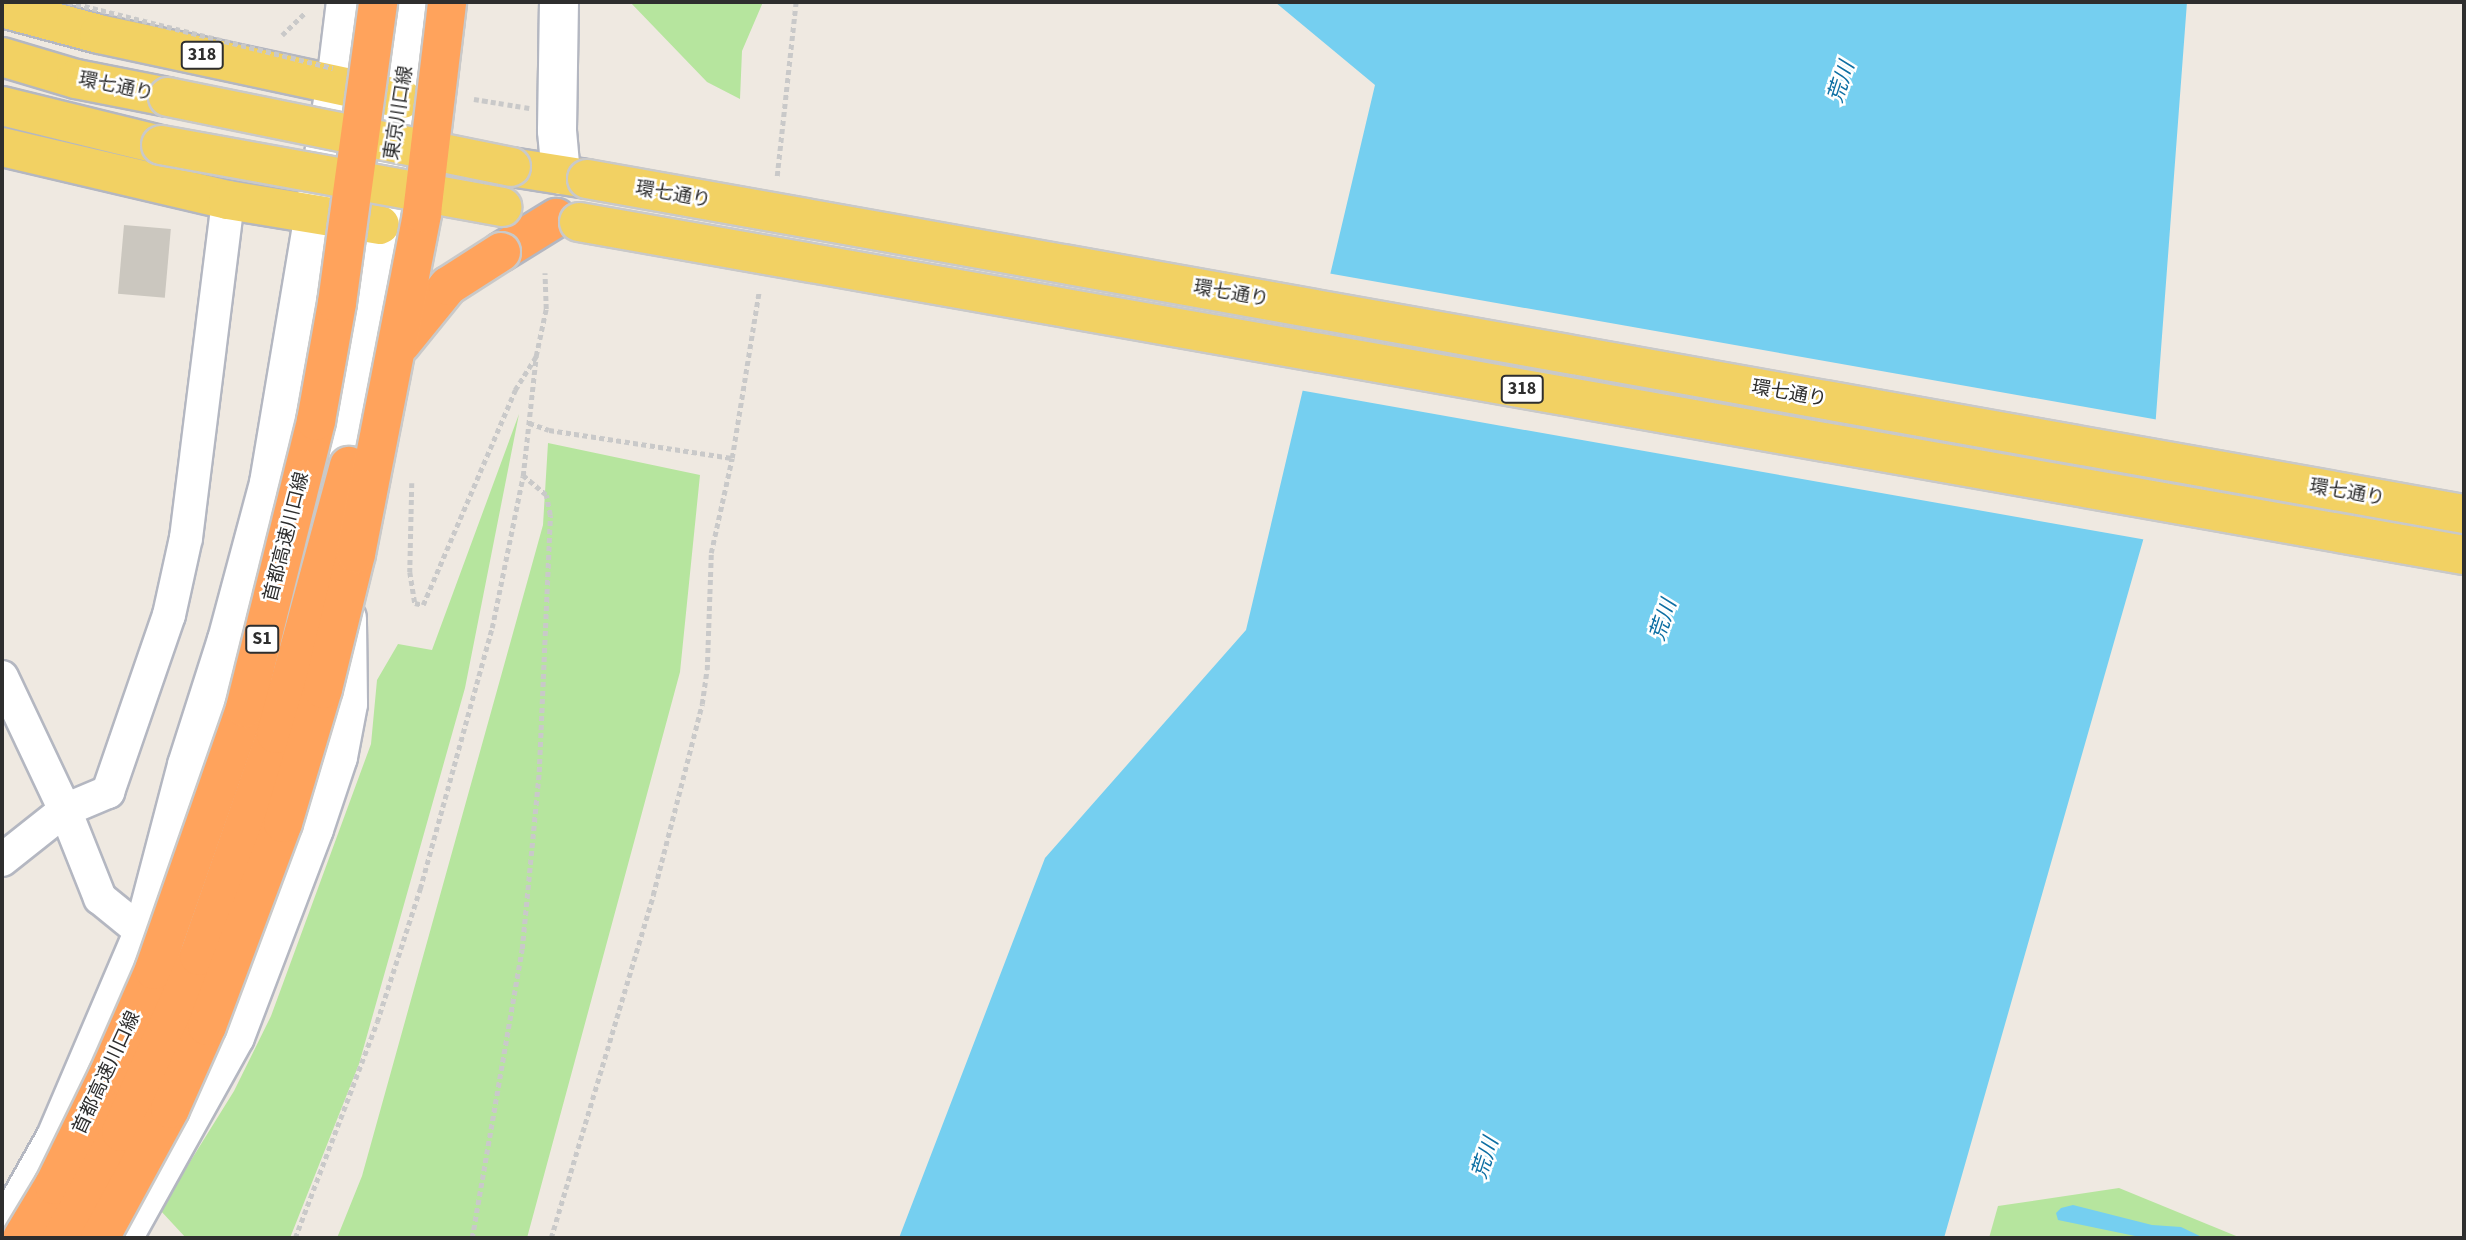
<!DOCTYPE html>
<html>
<head>
<meta charset="utf-8">
<style>
  body { margin:0 }
  #map { position:relative; width:2466px; height:1240px; overflow:hidden; background:#efe9e1; font-family:"Source Sans 3","Noto Sans JP",sans-serif }
  div>[style] { position:absolute }
  .green>* { inset:0; background:#b6e59e }
  .water>* { inset:0; background:#75cff0 }
  .pier>* { inset:0; background:#efe9e1 }
  .building>* { inset:0; background:#cbc7bf; transform-origin:0 0 }
  .path>* { height:4.5px; margin-top:-2.25px; transform-origin:0; background:repeating-linear-gradient(90deg,#c9c9c9 0 5px,transparent 0 8.5px) }
  .roads { filter:drop-shadow(2px 0 #b4b7c1) drop-shadow(-2px 0 #b4b7c1) drop-shadow(0 2px #b4b7c1) drop-shadow(0 -2px #b4b7c1) }
  .street>* { height:32px; margin:-16px; padding:0 16px; transform-origin:16px; border-radius:16px; background:#fff }
  .secondary>* { height:38px; margin:-19px; padding:0 19px; transform-origin:19px; border-radius:19px; background:#fff }
  .primary>* { height:38px; margin:-19px; padding:0 19px; transform-origin:19px; border-radius:19px; background:#f2d163 }
  .highway>* { height:38px; margin:-19px; padding:0 19px; transform-origin:19px; border-radius:19px; background:#ffa35c }
  .path-bridge>* { height:4.5px; margin-top:-2.25px; transform-origin:0; background:repeating-linear-gradient(90deg,#c9c9c9 0 5px,transparent 0 8.5px) }
  .bridges { filter:drop-shadow(2px 0 #c9c9c9) drop-shadow(-2px 0 #c9c9c9) drop-shadow(0 2px #c9c9c9) drop-shadow(0 -2px #c9c9c9) }
  .primary-bridge>* { height:38px; margin:-19px; padding:0 19px; transform-origin:19px; border-radius:19px; background:#f2d163 }
  .highway-bridge>* { height:38px; margin:-19px; padding:0 19px; transform-origin:19px; border-radius:19px; background:#ffa35c }
  span { translate:-50% -50%; white-space:nowrap; text-align:center; line-height:1.15; -webkit-text-stroke:5px #fff; paint-order:stroke }
  .shield-label span { padding:2px 5px; background:#fff; border:2px solid; border-radius:5px; -webkit-text-stroke-width:0 }
  .shield-label { font-size:18px; color:#2e2e2e; font-weight:700 }
  .street-label { font-size:19px; color:#2e2e2e }
  .water-label { font-size:21px; color:#0d6fa3; font-style:italic }
  .frame { position:absolute; inset:0; border:4px solid #2e2e2e; pointer-events:none }
</style>
</head>
<body>
<div id="map">
  <div class="green">
    <i style="clip-path:polygon(630px 2px,763px 2px,742px 51px,740px 99px,707px 82px)"></i>
    <i style="clip-path:polygon(519px 414px,465px 688px,359px 1064px,290px 1238px,186px 1238px,160px 1210px,234px 1091px,271px 1016px,371px 744px,377px 680px,398px 644px,432px 650px)"></i>
    <i style="clip-path:polygon(548px 443px,700px 475px,680px 672px,527px 1238px,337px 1238px,362px 1176px,543px 525px)"></i>
    <i style="clip-path:polygon(2119px 1188px,2241px 1238px,1989px 1238px,1998px 1206px)"></i>
  </div>
  <div class="water">
    <i style="clip-path:polygon(1275px 2px,2187px 2px,2148px 523px,1944px 1238px,899px 1238px,1045px 858px,1246px 630px,1375px 85px)"></i>
    <i style="clip-path:polygon(2073px 1205px,2152px 1225px,2181px 1227px,2204px 1238px,2140px 1237px,2058px 1220px,2056px 1213px,2061px 1208px)"></i>
  </div>
  <div class="pier">
    <i style="clip-path:polygon(1327px 273px,2159px 420px,2151px 523px,2147px 540px,1299px 390px)"></i>
  </div>
  <div class="building">
    <i style="left:124px;top:225px;width:47px;height:69px;rotate:5deg"></i>
  </div>
  <div class="path">
    <i style="left:282px;top:35px;width:33px;rotate:-44deg"></i>
    <i style="left:777px;top:176px;width:175px;rotate:-83.8deg"></i>
    <i style="left:529px;top:423px;width:21px;rotate:19deg"></i>
    <i style="left:549px;top:430px;width:185px;rotate:8.7deg"></i>
    <i style="left:412px;top:483px;width:89px;rotate:91.3deg"></i>
    <i style="left:410px;top:572px;width:31px;rotate:81deg"></i>
    <i style="left:415px;top:603px;width:8px;rotate:14deg"></i>
    <i style="left:423px;top:605px;width:234px;rotate:-66.8deg"></i>
    <i style="left:515px;top:390px;width:40px;rotate:-58deg"></i>
    <i style="left:295px;top:1238px;width:231px;rotate:-69.2deg"></i>
    <i style="left:377px;top:1022px;width:140px;rotate:-72.1deg"></i>
    <i style="left:420px;top:889px;width:271px;rotate:-74.6deg"></i>
    <i style="left:492px;top:628px;width:155px;rotate:-78.5deg"></i>
    <i style="left:523px;top:476px;width:121px;rotate:-83.8deg"></i>
    <i style="left:536px;top:356px;width:48px;rotate:-78deg"></i>
    <i style="left:546px;top:309px;width:36px;rotate:-92deg"></i>
    <i style="left:472px;top:1238px;width:293px;rotate:-80.2deg"></i>
    <i style="left:522px;top:949px;width:178px;rotate:-84.5deg"></i>
    <i style="left:539px;top:772px;width:257px;rotate:-87.5deg"></i>
    <i style="left:550px;top:515px;width:20px;rotate:-101deg"></i>
    <i style="left:546px;top:495px;width:30px;rotate:-140deg"></i>
    <i style="left:551px;top:1238px;width:358px;rotate:-73.4deg"></i>
    <i style="left:653px;top:895px;width:197px;rotate:-75.6deg"></i>
    <i style="left:702px;top:704px;width:34px;rotate:-82deg"></i>
    <i style="left:707px;top:670px;width:117px;rotate:-88deg"></i>
    <i style="left:711px;top:553px;width:97px;rotate:-77.5deg"></i>
    <i style="left:732px;top:458px;width:168px;rotate:-80.8deg"></i>
  </div>
  <div class="roads">
    <div class="street">
      <i style="left:2px;top:677px;width:147px;rotate:64.7deg"></i>
      <i style="left:65px;top:810px;width:95px;rotate:68.3deg"></i>
      <i style="left:100px;top:898px;width:55px;rotate:39.1deg"></i>
      <i style="left:2px;top:860px;width:80px;rotate:-38.4deg"></i>
      <i style="left:65px;top:810px;width:47px;rotate:-22.7deg"></i>
      <i style="left:108px;top:792px;width:187px;rotate:-71deg"></i>
      <i style="left:169px;top:615px;width:79px;rotate:-77.6deg"></i>
      <i style="left:186px;top:538px;width:341px;rotate:-82.9deg"></i>
    </div>
    <div class="secondary">
      <i style="left:559px;top:2px;width:129px;rotate:90.9deg"></i>
      <i style="left:557px;top:131px;width:44px;rotate:84.8deg"></i>
      <i style="left:346px;top:499px;width:91px;rotate:-86.9deg"></i>
      <i style="left:351px;top:408px;width:313px;rotate:-80.6deg"></i>
      <i style="left:402px;top:99px;width:98px;rotate:-82.4deg"></i>
      <i style="left:2px;top:1233px;width:110px;rotate:-60.6deg"></i>
      <i style="left:56px;top:1137px;width:222px;rotate:-66.9deg"></i>
      <i style="left:143px;top:933px;width:174px;rotate:-75.3deg"></i>
      <i style="left:187px;top:765px;width:131px;rotate:-72.3deg"></i>
      <i style="left:227px;top:640px;width:163px;rotate:-75deg"></i>
      <i style="left:269px;top:483px;width:406px;rotate:-80.5deg"></i>
      <i style="left:336px;top:83px;width:82px;rotate:-83deg"></i>
      <i style="left:123px;top:1238px;width:230px;rotate:-60.9deg"></i>
      <i style="left:235px;top:1037px;width:222px;rotate:-69.2deg"></i>
      <i style="left:314px;top:829px;width:76px;rotate:-71.6deg"></i>
      <i style="left:338px;top:757px;width:54px;rotate:-79.3deg"></i>
      <i style="left:348px;top:704px;width:86px;rotate:-90.7deg"></i>
    </div>
    <div class="primary">
      <i style="left:2px;top:8px;width:100px;rotate:15deg"></i>
      <i style="left:99px;top:34px;width:310px;rotate:12.1deg"></i>
      <i style="left:2px;top:57px;width:77px;rotate:16.6deg"></i>
      <i style="left:76px;top:79px;width:94px;rotate:11.1deg"></i>
      <i style="left:2px;top:106px;width:164px;rotate:13.8deg"></i>
      <i style="left:2px;top:147px;width:232px;rotate:13.2deg"></i>
      <i style="left:228px;top:200px;width:154px;rotate:9.3deg"></i>
      <i style="left:511px;top:167px;width:77px;rotate:9deg"></i>
    </div>
    <div class="highway">
      <i style="left:501px;top:252px;width:65px;rotate:-31.7deg"></i>
    </div>
  </div>
  <div class="path-bridge">
    <i style="left:68px;top:2px;width:273px;rotate:14deg"></i>
    <i style="left:474px;top:99px;width:56px;rotate:9.3deg"></i>
  </div>
  <div class="bridges">
    <div class="primary-bridge">
      <i style="left:168px;top:97px;width:350px;rotate:11.5deg"></i>
      <i style="left:161px;top:145px;width:347px;rotate:10.3deg"></i>
      <i style="left:587px;top:179px;width:1907px;rotate:10.12deg"></i>
      <i style="left:579px;top:222px;width:1914px;rotate:10.02deg"></i>
    </div>
    <div class="highway-bridge">
      <i style="left:401px;top:344px;width:75px;rotate:-51deg"></i>
      <i style="left:448px;top:286px;width:63px;rotate:-32.7deg"></i>
      <i style="left:22px;top:1238px;width:62px;rotate:-58.9deg"></i>
      <i style="left:54px;top:1185px;width:123px;rotate:-63.9deg"></i>
      <i style="left:108px;top:1075px;width:115px;rotate:-66.3deg"></i>
      <i style="left:154px;top:970px;width:277px;rotate:-70.8deg"></i>
      <i style="left:245px;top:708px;width:296px;rotate:-76.1deg"></i>
      <i style="left:316px;top:421px;width:120px;rotate:-79.9deg"></i>
      <i style="left:337px;top:303px;width:304px;rotate:-82.2deg"></i>
      <i style="left:62px;top:1238px;width:121px;rotate:-60.9deg"></i>
      <i style="left:121px;top:1132px;width:193px;rotate:-66.1deg"></i>
      <i style="left:199px;top:956px;width:235px;rotate:-70.9deg"></i>
      <i style="left:276px;top:734px;width:278px;rotate:-74.8deg"></i>
      <i style="left:100px;top:1238px;width:147px;rotate:-61.5deg"></i>
      <i style="left:170px;top:1109px;width:91px;rotate:-66deg"></i>
      <i style="left:207px;top:1026px;width:217px;rotate:-69.5deg"></i>
      <i style="left:283px;top:823px;width:140px;rotate:-73.4deg"></i>
      <i style="left:323px;top:689px;width:139px;rotate:-76.3deg"></i>
      <i style="left:356px;top:554px;width:347px;rotate:-79deg"></i>
      <i style="left:422px;top:213px;width:212px;rotate:-83.2deg"></i>
    </div>
  </div>
  <div class="shield-label">
    <span style="left:202px;top:55px">318</span>
    <span style="left:1522px;top:389px">318</span>
    <span style="left:262px;top:639px">S1</span>
  </div>
  <div class="street-label">
    <span style="left:116px;top:87px;rotate:12deg">環七通り</span>
    <span style="left:399px;top:113px;rotate:-81deg">東京川口線</span>
    <span style="left:673px;top:195px;rotate:10deg">環七通り</span>
    <span style="left:1231px;top:294px;rotate:10deg">環七通り</span>
    <span style="left:1789px;top:394px;rotate:10deg">環七通り</span>
    <span style="left:2347px;top:493px;rotate:10deg">環七通り</span>
    <span style="left:287px;top:537px;rotate:-76deg">首都高速川口線</span>
    <span style="left:107px;top:1073px;rotate:-65deg">首都高速川口線</span>
  </div>
  <div class="water-label">
    <span style="left:1841px;top:82px;rotate:-72deg">荒川</span>
    <span style="left:1663px;top:620px;rotate:-72deg">荒川</span>
    <span style="left:1485px;top:1158px;rotate:-72deg">荒川</span>
  </div>
  <div class="frame"></div>
</div>
</body>
</html>
